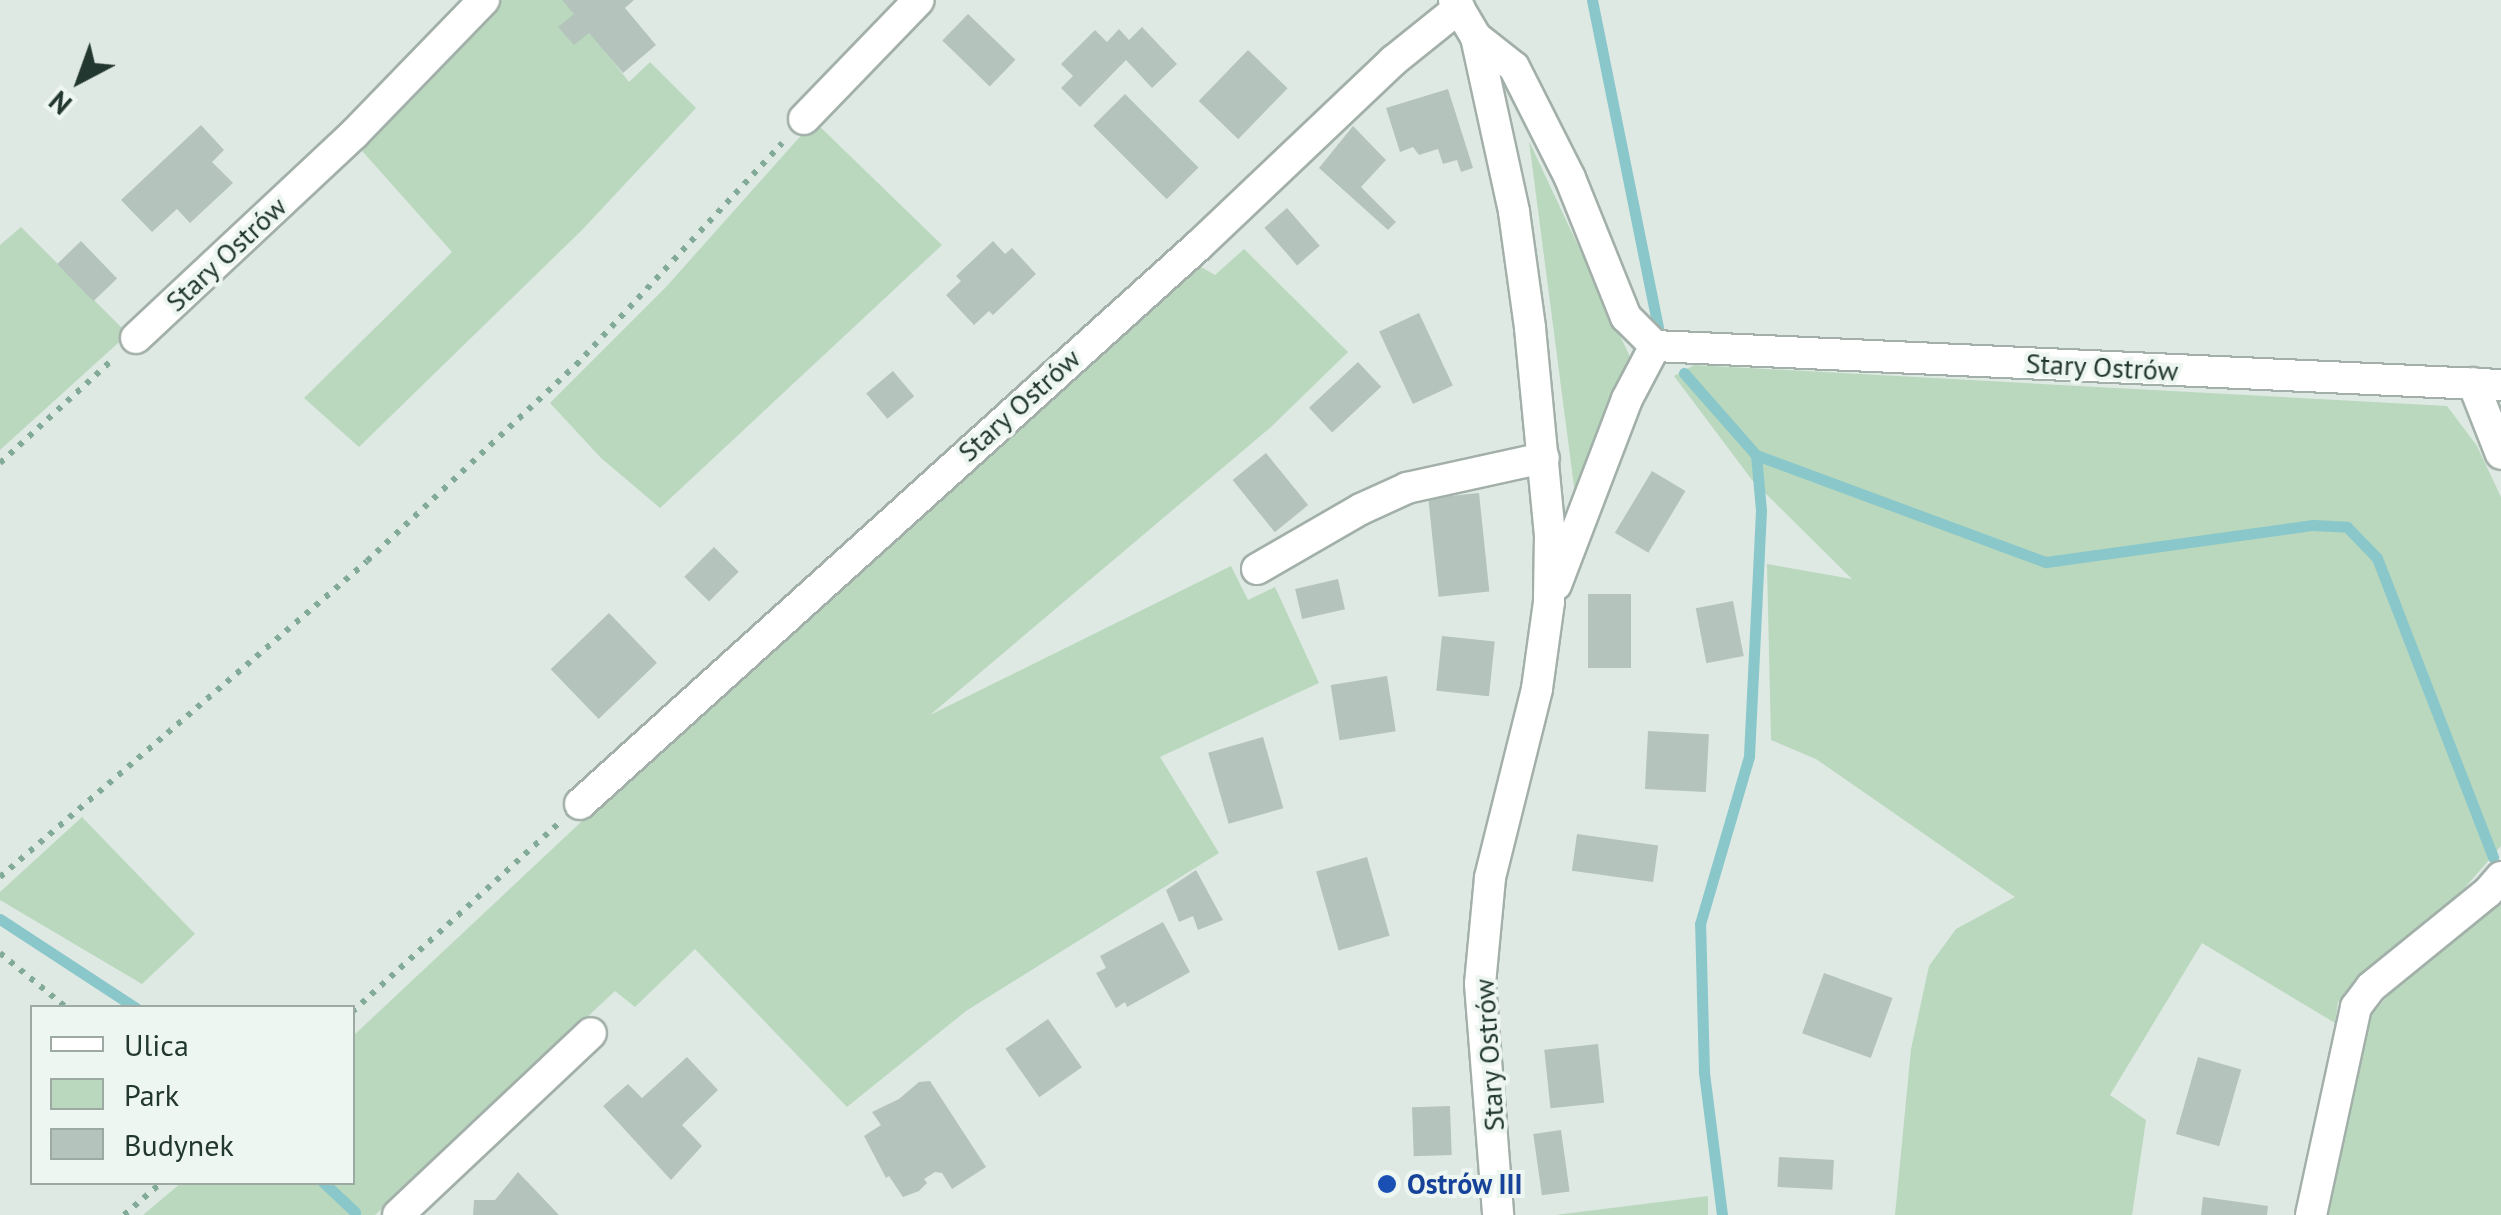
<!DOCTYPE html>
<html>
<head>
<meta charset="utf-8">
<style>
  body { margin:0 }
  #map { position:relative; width:2501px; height:1215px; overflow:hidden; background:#dfe9e3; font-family:"PT Sans",sans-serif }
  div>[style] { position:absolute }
  .green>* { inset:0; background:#b9d8be }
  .stream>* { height:11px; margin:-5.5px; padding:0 5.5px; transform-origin:5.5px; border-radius:5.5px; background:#8ac7ca }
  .building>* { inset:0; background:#b4c3bc; transform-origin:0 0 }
  .path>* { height:6px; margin-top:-3px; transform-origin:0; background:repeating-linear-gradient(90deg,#82aa99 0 5px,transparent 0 13px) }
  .roads { filter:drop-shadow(2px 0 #a2b0a9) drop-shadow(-2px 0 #a2b0a9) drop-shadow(0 2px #a2b0a9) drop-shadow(0 -2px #a2b0a9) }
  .minor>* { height:30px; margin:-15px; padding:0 15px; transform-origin:15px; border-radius:15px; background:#fff }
  .dots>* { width:28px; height:28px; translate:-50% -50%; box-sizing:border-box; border:5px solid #eef6f1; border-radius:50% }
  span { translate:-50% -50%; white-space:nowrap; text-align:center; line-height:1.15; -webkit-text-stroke:8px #eef6f1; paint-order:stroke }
  .street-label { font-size:28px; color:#21372f }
  .transit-label { font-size:28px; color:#164399; font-weight:700 }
  .left { translate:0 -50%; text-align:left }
  .legend { position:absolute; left:30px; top:1005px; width:325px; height:180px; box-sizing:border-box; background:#eef6f1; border:2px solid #9caaa3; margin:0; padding:12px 18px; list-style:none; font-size:30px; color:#21372f }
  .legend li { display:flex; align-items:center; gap:20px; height:50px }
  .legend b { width:50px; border:2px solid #9caaa3 }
  .north { position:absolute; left:30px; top:30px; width:100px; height:100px; -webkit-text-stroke:8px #eef6f1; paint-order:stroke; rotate:221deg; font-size:28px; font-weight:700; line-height:40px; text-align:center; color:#21372f }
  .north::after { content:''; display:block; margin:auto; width:35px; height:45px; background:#21372f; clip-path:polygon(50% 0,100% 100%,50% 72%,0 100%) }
</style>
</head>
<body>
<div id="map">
  <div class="green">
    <i style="clip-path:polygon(498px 0,565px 0,629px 82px,650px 62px,696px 108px,582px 230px,359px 447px,304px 398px,452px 252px,356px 144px)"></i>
    <i style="clip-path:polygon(814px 121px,942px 245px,660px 508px,601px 458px,550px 403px,666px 287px)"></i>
    <i style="clip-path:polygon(1529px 141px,1631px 359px,1575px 494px)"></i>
    <i style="clip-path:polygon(21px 227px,128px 334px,0 450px,0 245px)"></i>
    <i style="clip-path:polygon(1244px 249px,1348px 352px,1271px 427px,930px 715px,1231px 566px,1248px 600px,1275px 587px,1319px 683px,1160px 757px,1219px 853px,966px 1011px,847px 1107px,695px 949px,635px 1007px,615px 991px,375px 1215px,143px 1215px,181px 1183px,352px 1182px,353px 1036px,726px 686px,1194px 263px,1215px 275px)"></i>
    <i style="clip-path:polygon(1694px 365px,2447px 406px,2477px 446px,2501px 497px,2501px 846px,2456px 898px,2374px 963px,2338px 1002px,2335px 1023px,2202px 943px,2110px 1095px,2146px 1120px,2132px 1215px,1895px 1215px,1911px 1049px,1929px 966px,1956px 929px,2015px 897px,1816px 759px,1771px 740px,1767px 564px,1852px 579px,1752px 480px,1674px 376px)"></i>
    <i style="clip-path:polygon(82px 817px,195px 934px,142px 984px,0 900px,0 892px)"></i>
    <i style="clip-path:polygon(2501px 895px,2501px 1215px,2326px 1215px,2368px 1020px,2397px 984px)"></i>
    <i style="clip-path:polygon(1708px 1196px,1708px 1215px,1555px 1215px)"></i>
  </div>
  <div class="stream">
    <i style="left:1592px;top:0;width:334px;rotate:78.6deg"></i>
    <i style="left:1684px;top:373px;width:109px;rotate:48.7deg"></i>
    <i style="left:1756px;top:455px;width:309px;rotate:20.3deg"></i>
    <i style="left:2046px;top:562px;width:270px;rotate:-7.9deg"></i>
    <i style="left:2313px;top:525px;width:34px;rotate:3deg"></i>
    <i style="left:2347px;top:527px;width:43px;rotate:45.9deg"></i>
    <i style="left:2377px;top:558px;width:321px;rotate:68.8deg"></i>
    <i style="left:0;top:919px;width:163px;rotate:33.2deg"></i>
    <i style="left:323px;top:1182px;width:44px;rotate:43.2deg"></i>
    <i style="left:1722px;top:1215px;width:144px;rotate:-97.2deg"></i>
    <i style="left:1704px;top:1072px;width:148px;rotate:-91.5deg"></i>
    <i style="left:1700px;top:924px;width:175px;rotate:-73.7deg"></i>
    <i style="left:1749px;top:756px;width:246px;rotate:-87.2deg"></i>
    <i style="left:1761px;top:510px;width:55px;rotate:-95.2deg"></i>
  </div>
  <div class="building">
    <i style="clip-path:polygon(562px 0,634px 0,625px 8px,656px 45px,623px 73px,589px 33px,574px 45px,558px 27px,574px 14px)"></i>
    <i style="left:968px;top:14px;width:66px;height:37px;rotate:44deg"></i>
    <i style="clip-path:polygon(1142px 27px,1177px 64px,1152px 88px,1126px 60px,1080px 107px,1061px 88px,1073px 76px,1061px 64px,1095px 30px,1107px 42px,1119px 29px,1129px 40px)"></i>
    <i style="left:1248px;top:50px;width:55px;height:71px;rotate:44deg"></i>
    <i style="clip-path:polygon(1448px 89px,1473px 168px,1461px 172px,1457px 160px,1443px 164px,1438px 149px,1419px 155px,1413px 147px,1400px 152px,1386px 108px)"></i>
    <i style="left:1125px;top:94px;width:104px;height:45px;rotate:45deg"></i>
    <i style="clip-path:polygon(201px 125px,224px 150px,212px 162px,233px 183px,190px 223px,177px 209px,152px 232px,121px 200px)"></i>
    <i style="clip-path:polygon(1353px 126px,1386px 160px,1361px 187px,1396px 222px,1388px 230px,1319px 168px)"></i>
    <i style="left:1287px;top:208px;width:50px;height:30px;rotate:49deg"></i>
    <i style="left:81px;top:241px;width:52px;height:33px;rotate:46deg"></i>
    <i style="clip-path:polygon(993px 241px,1005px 254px,1012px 248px,1036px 274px,993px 315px,989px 311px,974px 325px,946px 295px,961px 281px,956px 276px)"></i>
    <i style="left:1419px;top:313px;width:80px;height:44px;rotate:65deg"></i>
    <i style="left:1358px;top:362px;width:34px;height:67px;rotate:47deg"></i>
    <i style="left:893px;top:371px;width:33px;height:35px;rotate:50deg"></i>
    <i style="left:1266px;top:453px;width:67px;height:43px;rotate:51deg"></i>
    <i style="left:1652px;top:471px;width:39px;height:72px;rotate:31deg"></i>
    <i style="left:1479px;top:493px;width:99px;height:51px;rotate:84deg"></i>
    <i style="left:714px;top:547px;width:35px;height:42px;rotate:45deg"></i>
    <i style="left:1338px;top:579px;width:31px;height:44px;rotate:77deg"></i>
    <i style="left:1588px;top:594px;width:43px;height:74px"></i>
    <i style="left:1733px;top:601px;width:56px;height:38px;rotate:79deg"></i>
    <i style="left:609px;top:613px;width:69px;height:81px;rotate:46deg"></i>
    <i style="left:1442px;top:636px;width:53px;height:55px;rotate:6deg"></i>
    <i style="left:1387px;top:676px;width:56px;height:57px;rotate:81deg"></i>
    <i style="left:1648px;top:731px;width:61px;height:58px;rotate:3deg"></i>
    <i style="left:1263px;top:737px;width:74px;height:57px;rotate:74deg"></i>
    <i style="left:1577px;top:834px;width:82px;height:37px;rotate:8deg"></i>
    <i style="left:1367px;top:857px;width:82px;height:53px;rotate:74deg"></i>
    <i style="clip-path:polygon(1196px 870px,1223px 920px,1198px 930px,1193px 916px,1179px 922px,1166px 890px)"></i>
    <i style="clip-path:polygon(1163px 922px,1190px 972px,1127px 1007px,1125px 1002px,1116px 1008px,1096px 973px,1106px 968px,1100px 956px)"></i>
    <i style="left:1824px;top:973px;width:73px;height:64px;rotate:20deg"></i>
    <i style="left:1048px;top:1019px;width:59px;height:52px;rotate:55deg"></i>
    <i style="left:1598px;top:1044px;width:59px;height:54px;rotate:84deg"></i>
    <i style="clip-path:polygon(687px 1057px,718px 1090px,682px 1125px,702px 1146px,671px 1180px,603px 1106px,628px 1084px,642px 1098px)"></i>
    <i style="left:2198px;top:1057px;width:45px;height:80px;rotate:16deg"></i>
    <i style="clip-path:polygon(930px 1081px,986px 1167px,952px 1189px,942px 1173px,935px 1172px,924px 1179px,927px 1183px,919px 1191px,903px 1197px,889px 1176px,886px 1178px,864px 1136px,881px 1125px,872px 1112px,899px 1099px,919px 1082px)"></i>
    <i style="left:1450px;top:1106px;width:49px;height:38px;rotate:88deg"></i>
    <i style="left:1561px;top:1130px;width:62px;height:28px;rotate:82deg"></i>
    <i style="left:1779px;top:1157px;width:55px;height:30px;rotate:3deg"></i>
    <i style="clip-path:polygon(518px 1172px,559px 1215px,473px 1215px,474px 1200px,495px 1200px)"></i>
    <i style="clip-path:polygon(2203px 1197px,2268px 1206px,2267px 1215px,2201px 1215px)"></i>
  </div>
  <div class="path">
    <i style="left:0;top:463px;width:154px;rotate:-42.6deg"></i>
    <i style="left:0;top:877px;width:484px;rotate:-40.7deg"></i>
    <i style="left:367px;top:561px;width:287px;rotate:-43.2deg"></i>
    <i style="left:576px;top:365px;width:303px;rotate:-47.1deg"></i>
    <i style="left:0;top:953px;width:87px;rotate:39.4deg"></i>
    <i style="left:352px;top:1012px;width:279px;rotate:-42.4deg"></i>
    <i style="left:124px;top:1215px;width:50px;rotate:-41deg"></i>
  </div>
  <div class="roads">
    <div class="minor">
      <i style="left:1454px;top:0;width:43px;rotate:59.3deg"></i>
      <i style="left:1476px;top:37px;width:48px;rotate:38.3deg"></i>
      <i style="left:1514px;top:67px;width:124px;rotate:63.2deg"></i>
      <i style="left:1570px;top:178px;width:150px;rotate:68.1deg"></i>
      <i style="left:1626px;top:317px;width:41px;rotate:45deg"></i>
      <i style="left:1655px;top:346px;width:847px;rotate:2.64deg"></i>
      <i style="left:1476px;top:37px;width:179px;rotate:77.7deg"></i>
      <i style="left:1514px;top:212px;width:117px;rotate:82.1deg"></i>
      <i style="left:1530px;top:328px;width:208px;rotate:84.5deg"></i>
      <i style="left:1550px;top:535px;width:67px;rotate:90.9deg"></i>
      <i style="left:1549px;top:602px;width:88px;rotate:97.9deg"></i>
      <i style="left:1537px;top:689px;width:195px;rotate:104deg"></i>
      <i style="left:1490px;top:878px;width:106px;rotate:95.4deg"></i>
      <i style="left:1480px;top:984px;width:232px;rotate:85.5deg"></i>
      <i style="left:804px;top:119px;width:165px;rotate:-46deg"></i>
      <i style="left:136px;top:338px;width:299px;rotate:-43.1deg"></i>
      <i style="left:354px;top:134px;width:187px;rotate:-45.9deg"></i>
      <i style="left:2473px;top:383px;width:76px;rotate:68.5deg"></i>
      <i style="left:1257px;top:569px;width:120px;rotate:-30deg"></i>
      <i style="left:1361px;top:509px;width:51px;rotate:-24.5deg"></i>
      <i style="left:1407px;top:488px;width:140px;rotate:-12.4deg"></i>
      <i style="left:1556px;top:585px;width:199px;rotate:-69.1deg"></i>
      <i style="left:1627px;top:399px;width:60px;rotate:-62.2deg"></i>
      <i style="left:580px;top:804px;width:833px;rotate:-42.08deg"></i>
      <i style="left:1198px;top:246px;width:269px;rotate:-43.5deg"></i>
      <i style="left:1393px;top:61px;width:85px;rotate:-38.8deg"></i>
      <i style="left:398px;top:1215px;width:265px;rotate:-43.3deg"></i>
      <i style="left:2311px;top:1215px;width:213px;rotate:-77.8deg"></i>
      <i style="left:2356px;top:1007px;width:25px;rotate:-53deg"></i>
      <i style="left:2371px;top:987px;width:151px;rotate:-39.1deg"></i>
      <i style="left:2488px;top:892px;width:20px;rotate:-49deg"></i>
    </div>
  </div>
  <div class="dots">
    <i style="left:1387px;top:1184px;background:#1a4fb4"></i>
  </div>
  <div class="street-label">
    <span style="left:226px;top:254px;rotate:-43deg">Stary Ostrów</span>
    <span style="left:2102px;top:367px;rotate:3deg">Stary Ostrów</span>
    <span style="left:1019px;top:405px;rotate:-42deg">Stary Ostrów</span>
    <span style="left:1489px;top:1055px;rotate:-94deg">Stary Ostrów</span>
  </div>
  <div class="transit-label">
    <span class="left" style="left:1407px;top:1184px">Ostrów III</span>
  </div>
  <ul class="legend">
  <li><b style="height:12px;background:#fff"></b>Ulica</li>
  <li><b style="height:28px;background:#b9d8be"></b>Park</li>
  <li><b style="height:28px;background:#b4c3bc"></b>Budynek</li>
  </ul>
  <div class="north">N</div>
</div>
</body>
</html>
